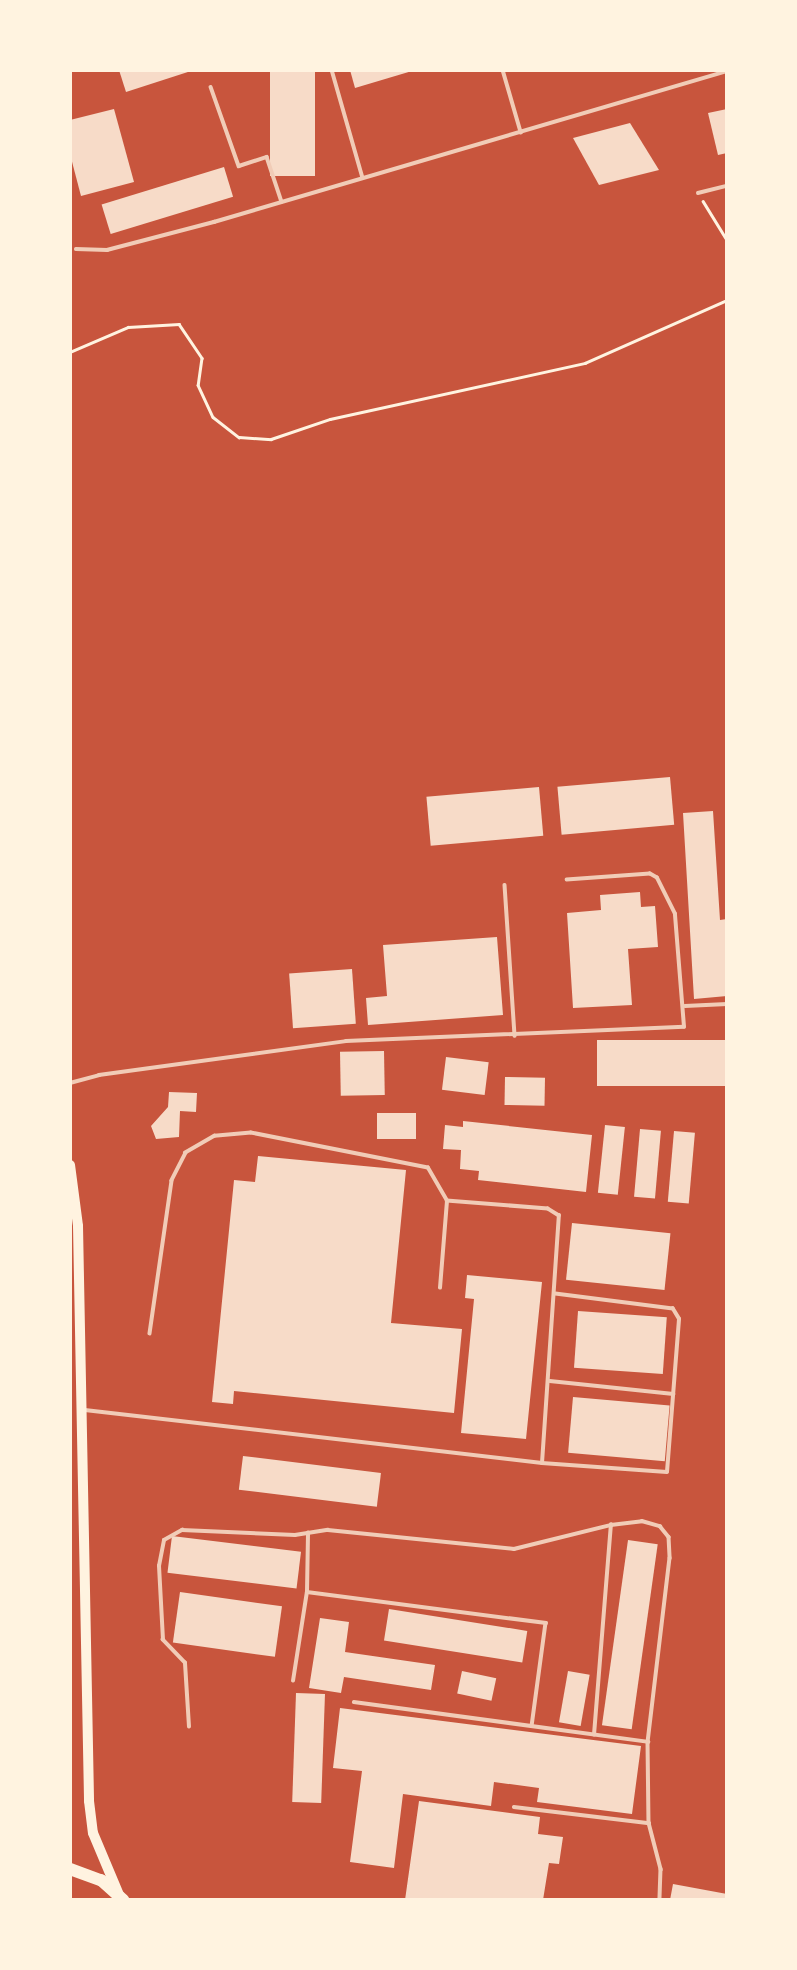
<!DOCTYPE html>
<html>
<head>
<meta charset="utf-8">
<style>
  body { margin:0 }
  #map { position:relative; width:797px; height:1970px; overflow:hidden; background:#c8553d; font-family:"Fira Sans",sans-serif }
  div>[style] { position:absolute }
  .building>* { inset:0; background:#f7dbc8; transform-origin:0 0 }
  .path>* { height:2.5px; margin:-1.25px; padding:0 1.25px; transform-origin:1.25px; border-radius:1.25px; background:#fff3e0 }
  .service>* { height:3.5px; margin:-1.75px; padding:0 1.75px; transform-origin:1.75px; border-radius:1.75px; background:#f1ccb7 }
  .secondary>* { height:10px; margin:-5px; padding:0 5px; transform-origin:5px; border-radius:5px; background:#fff3e0 }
  .primary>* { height:12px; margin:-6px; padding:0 6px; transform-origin:6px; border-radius:6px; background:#fff3e0 }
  span { translate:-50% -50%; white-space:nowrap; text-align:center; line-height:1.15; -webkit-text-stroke:5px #fff3e0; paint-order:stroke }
  .frame { position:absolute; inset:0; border:72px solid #fff3e0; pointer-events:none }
</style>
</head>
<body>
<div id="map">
  <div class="building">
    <i style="clip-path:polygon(119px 70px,191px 70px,191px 71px,126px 92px)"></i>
    <i style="left:270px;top:70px;width:45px;height:106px"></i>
    <i style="clip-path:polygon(350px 70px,412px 70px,412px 71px,355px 88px)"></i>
    <i style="clip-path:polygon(114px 109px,134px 182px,81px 196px,70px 154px,70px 120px)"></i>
    <i style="clip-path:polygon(727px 109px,727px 153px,718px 155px,708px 113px)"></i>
    <i style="clip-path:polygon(630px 123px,659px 170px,599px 185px,573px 138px)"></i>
    <i style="left:224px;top:167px;width:31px;height:128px;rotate:73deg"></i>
    <i style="left:670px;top:777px;width:48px;height:113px;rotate:85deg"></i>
    <i style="left:539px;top:787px;width:49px;height:113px;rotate:85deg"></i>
    <i style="clip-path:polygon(713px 811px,720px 920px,727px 919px,727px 996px,694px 999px,683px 813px)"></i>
    <i style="clip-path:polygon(640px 892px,641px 907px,655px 906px,658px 947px,628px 949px,632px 1005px,573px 1008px,567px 913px,601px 910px,600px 895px)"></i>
    <i style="clip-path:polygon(497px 937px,503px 1015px,368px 1025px,366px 998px,387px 996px,383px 945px)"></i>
    <i style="left:352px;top:969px;width:55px;height:63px;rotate:86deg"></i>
    <i style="left:727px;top:1040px;width:46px;height:130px;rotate:90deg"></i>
    <i style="left:384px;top:1051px;width:44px;height:44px;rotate:89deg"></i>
    <i style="left:446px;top:1057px;width:43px;height:33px;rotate:7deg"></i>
    <i style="left:505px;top:1077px;width:40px;height:28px;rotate:1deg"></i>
    <i style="clip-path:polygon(169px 1092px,197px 1093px,196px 1112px,180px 1111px,179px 1137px,156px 1139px,151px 1126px,168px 1107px)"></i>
    <i style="left:377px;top:1113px;width:39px;height:26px"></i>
    <i style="clip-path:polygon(463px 1121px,592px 1135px,586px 1192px,478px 1180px,479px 1171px,460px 1169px,461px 1150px,443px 1149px,445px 1125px,463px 1127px)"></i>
    <i style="left:605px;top:1125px;width:20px;height:68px;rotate:6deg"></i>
    <i style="left:640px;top:1129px;width:21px;height:68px;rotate:5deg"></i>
    <i style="left:674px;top:1131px;width:21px;height:71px;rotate:5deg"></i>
    <i style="clip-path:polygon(258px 1156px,406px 1170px,391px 1323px,462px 1329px,454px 1413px,234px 1391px,233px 1404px,212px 1402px,234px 1180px,255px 1182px)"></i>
    <i style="left:572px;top:1223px;width:99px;height:57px;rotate:6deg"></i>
    <i style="clip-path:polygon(467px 1275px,542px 1282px,526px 1439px,461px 1433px,474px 1299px,465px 1298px)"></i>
    <i style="left:578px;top:1311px;width:89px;height:57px;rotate:4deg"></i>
    <i style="left:573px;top:1397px;width:97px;height:56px;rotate:5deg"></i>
    <i style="left:243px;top:1456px;width:139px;height:34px;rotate:7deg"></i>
    <i style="left:172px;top:1536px;width:130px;height:37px;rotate:7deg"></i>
    <i style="left:628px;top:1540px;width:30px;height:187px;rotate:8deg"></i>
    <i style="left:180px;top:1592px;width:103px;height:51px;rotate:8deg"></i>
    <i style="left:389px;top:1609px;width:140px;height:32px;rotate:9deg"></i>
    <i style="clip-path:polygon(320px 1618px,349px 1622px,345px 1652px,435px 1665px,431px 1690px,344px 1677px,341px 1693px,309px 1688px)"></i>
    <i style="left:462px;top:1671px;width:35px;height:23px;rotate:12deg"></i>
    <i style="left:568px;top:1671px;width:22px;height:52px;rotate:10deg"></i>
    <i style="left:296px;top:1693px;width:29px;height:109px;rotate:2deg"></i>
    <i style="clip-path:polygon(340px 1708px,641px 1746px,632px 1814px,537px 1802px,539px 1788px,494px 1782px,491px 1806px,403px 1794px,394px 1868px,350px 1862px,362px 1771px,333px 1768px)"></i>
    <i style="clip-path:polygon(419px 1801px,540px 1817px,538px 1834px,563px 1837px,559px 1864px,549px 1863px,543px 1900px,405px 1900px)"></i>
    <i style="clip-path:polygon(673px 1884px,727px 1894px,727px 1900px,670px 1900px)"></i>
  </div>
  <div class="path">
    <i style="left:703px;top:201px;width:46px;rotate:58.4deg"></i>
    <i style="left:70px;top:352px;width:63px;rotate:-23.3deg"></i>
    <i style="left:128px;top:327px;width:51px;rotate:-3.4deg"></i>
    <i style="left:179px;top:324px;width:41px;rotate:55.9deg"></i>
    <i style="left:202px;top:358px;width:27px;rotate:98deg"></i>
    <i style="left:198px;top:385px;width:35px;rotate:65deg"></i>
    <i style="left:213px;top:417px;width:33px;rotate:38deg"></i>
    <i style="left:239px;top:437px;width:32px;rotate:4deg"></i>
    <i style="left:271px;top:439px;width:62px;rotate:-18.7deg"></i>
    <i style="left:330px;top:419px;width:261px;rotate:-12.4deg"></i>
    <i style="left:585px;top:363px;width:155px;rotate:-23.9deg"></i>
  </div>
  <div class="service">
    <i style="left:332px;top:70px;width:112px;rotate:74deg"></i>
    <i style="left:503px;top:70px;width:65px;rotate:73.8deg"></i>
    <i style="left:211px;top:87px;width:84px;rotate:70.5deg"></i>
    <i style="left:239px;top:166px;width:29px;rotate:-18deg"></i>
    <i style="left:267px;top:157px;width:47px;rotate:71.6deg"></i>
    <i style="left:698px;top:193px;width:30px;rotate:-14deg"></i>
    <i style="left:76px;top:249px;width:31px;rotate:2deg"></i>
    <i style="left:107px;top:250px;width:111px;rotate:-14.7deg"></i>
    <i style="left:214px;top:222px;width:535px;rotate:-16.4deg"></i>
    <i style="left:505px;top:885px;width:151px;rotate:86.2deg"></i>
    <i style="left:685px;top:1006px;width:42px;rotate:-2.7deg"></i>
    <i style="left:70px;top:1083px;width:30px;rotate:-15deg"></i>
    <i style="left:99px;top:1075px;width:249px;rotate:-7.8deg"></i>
    <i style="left:346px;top:1041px;width:338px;rotate:-2.4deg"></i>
    <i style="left:684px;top:1027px;width:113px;rotate:-94.6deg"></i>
    <i style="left:675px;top:914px;width:40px;rotate:-116.6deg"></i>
    <i style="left:657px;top:878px;width:8px;rotate:-150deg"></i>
    <i style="left:650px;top:874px;width:83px;rotate:175.9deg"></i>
    <i style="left:440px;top:1288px;width:87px;rotate:-85.4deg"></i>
    <i style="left:550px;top:1381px;width:124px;rotate:6deg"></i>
    <i style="left:85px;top:1410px;width:460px;rotate:6.6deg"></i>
    <i style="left:542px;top:1463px;width:248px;rotate:-86.1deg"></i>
    <i style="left:559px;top:1216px;width:13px;rotate:-148deg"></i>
    <i style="left:548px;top:1209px;width:101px;rotate:-175.5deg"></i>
    <i style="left:447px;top:1201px;width:38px;rotate:-120deg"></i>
    <i style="left:428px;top:1168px;width:180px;rotate:-168.8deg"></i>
    <i style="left:251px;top:1133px;width:36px;rotate:175deg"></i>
    <i style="left:215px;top:1136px;width:34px;rotate:150deg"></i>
    <i style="left:186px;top:1153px;width:31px;rotate:117deg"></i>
    <i style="left:172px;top:1181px;width:154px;rotate:98.2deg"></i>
    <i style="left:542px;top:1463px;width:125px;rotate:4.1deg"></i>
    <i style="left:667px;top:1472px;width:153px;rotate:-85.5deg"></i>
    <i style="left:679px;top:1319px;width:12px;rotate:-121deg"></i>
    <i style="left:673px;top:1309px;width:118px;rotate:-172.7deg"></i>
    <i style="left:307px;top:1592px;width:241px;rotate:7.4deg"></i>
    <i style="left:546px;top:1623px;width:104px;rotate:97.7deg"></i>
    <i style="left:293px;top:1681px;width:90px;rotate:-81.1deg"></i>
    <i style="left:307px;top:1592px;width:59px;rotate:-89deg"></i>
    <i style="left:354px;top:1702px;width:297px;rotate:7.7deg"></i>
    <i style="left:189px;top:1727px;width:64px;rotate:-93.6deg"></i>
    <i style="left:185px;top:1663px;width:32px;rotate:-134deg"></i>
    <i style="left:163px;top:1640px;width:74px;rotate:-93.1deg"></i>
    <i style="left:159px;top:1566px;width:26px;rotate:-79deg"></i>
    <i style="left:164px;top:1540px;width:21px;rotate:-29deg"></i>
    <i style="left:182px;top:1530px;width:113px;rotate:2.5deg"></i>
    <i style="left:295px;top:1535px;width:33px;rotate:-9deg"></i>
    <i style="left:328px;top:1530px;width:187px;rotate:5.8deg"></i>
    <i style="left:514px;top:1549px;width:100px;rotate:-13.9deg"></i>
    <i style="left:611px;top:1525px;width:31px;rotate:-7deg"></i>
    <i style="left:642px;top:1521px;width:19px;rotate:16deg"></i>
    <i style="left:660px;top:1526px;width:14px;rotate:51deg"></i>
    <i style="left:669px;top:1537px;width:21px;rotate:87deg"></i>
    <i style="left:670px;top:1558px;width:185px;rotate:96.8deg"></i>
    <i style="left:648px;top:1742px;width:81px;rotate:89.3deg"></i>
    <i style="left:649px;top:1823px;width:48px;rotate:75.4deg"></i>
    <i style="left:661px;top:1869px;width:31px;rotate:92deg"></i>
    <i style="left:594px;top:1735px;width:211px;rotate:-85.4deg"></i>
    <i style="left:514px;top:1807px;width:136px;rotate:6.8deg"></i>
  </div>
  <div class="secondary">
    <i style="left:70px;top:1165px;width:62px;rotate:82.5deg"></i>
    <i style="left:78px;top:1226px;width:575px;rotate:88.9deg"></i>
    <i style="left:89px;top:1801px;width:32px;rotate:83deg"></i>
    <i style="left:93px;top:1833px;width:67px;rotate:67.2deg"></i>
  </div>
  <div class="primary">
    <i style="left:70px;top:1869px;width:33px;rotate:20deg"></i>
    <i style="left:101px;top:1880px;width:30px;rotate:42deg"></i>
  </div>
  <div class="frame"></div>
</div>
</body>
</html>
